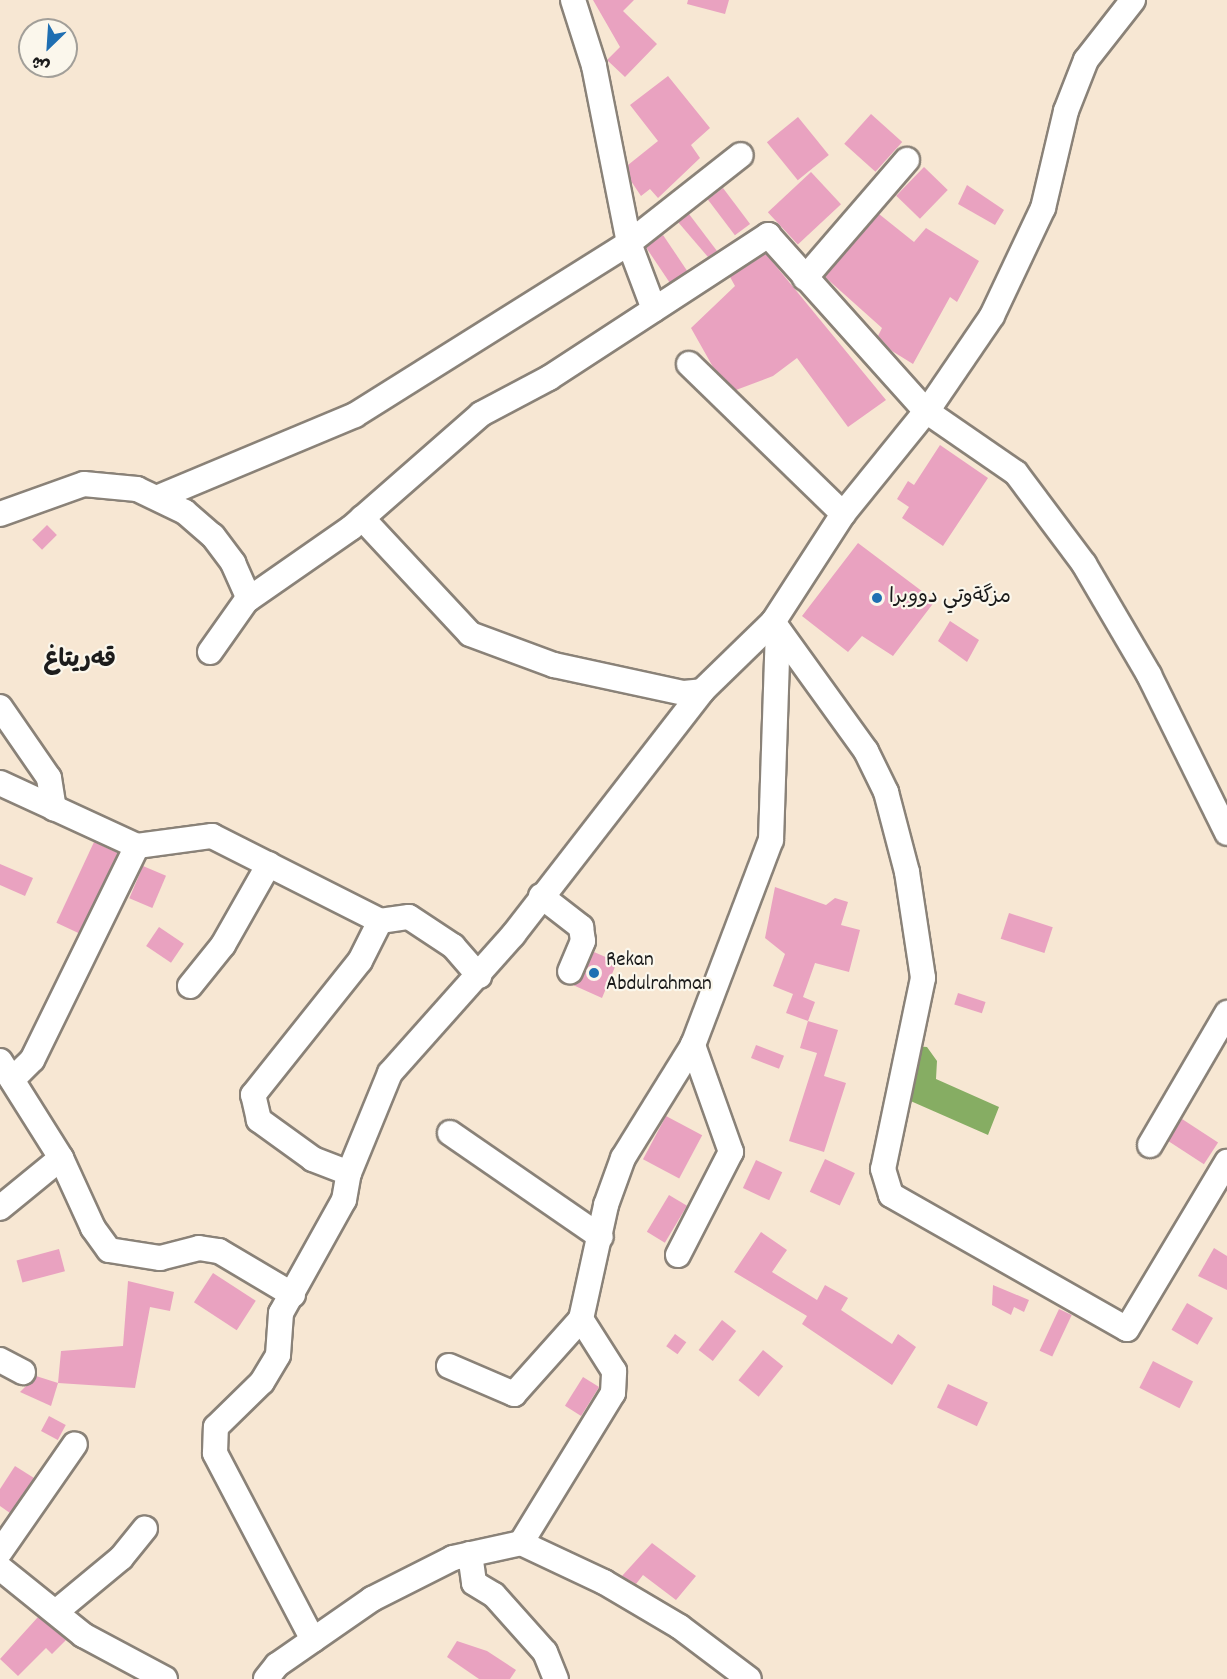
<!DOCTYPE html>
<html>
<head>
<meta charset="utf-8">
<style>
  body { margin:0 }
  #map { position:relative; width:1227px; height:1679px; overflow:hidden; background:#f7e7d3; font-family:Dekko,"Playpen Sans Arabic",sans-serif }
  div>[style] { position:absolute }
  .forest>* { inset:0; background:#86ad63 }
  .building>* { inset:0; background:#e9a2c0; transform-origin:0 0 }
  .roads { filter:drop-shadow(2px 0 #8a8278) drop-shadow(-2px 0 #8a8278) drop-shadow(0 2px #8a8278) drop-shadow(0 -2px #8a8278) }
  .minor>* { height:24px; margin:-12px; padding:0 12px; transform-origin:12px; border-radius:12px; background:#fff }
  .dots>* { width:16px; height:16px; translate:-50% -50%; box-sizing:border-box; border:3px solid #fbf7ec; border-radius:50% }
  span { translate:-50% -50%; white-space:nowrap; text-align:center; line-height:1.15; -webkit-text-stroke:4.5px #fbf7ec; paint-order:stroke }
  .poi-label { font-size:21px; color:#1c1c1c }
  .left { translate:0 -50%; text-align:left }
  .quarter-label { font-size:24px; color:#1c1c1c; font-weight:700 }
  .north { position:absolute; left:18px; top:18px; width:60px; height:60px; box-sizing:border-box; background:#fbf7ec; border:2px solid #a29f99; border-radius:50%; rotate:205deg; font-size:16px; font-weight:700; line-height:24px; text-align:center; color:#1c1c1c }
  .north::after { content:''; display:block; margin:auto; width:21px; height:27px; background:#1f6fb2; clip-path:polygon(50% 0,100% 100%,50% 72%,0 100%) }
</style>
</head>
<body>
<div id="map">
  <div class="forest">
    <i style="clip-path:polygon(915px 1046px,927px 1047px,937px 1061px,936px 1079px,999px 1107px,988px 1135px,906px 1099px)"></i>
  </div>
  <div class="building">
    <i style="clip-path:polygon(593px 0,634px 0,623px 11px,657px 44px,625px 77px,607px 60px,620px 47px)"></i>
    <i style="clip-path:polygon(688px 0,729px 0,725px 14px,687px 4px)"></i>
    <i style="clip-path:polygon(668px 76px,710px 128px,691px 145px,700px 158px,658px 198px,650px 189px,641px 196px,631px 181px,628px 165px,658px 141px,630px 105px)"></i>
    <i style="left:871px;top:114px;width:42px;height:40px;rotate:42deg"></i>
    <i style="left:798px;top:117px;width:49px;height:40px;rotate:51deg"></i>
    <i style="left:924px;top:167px;width:33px;height:40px;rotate:44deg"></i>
    <i style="left:811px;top:172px;width:44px;height:59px;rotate:47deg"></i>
    <i style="clip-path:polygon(967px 185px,1004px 210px,995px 225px,958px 204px)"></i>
    <i style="left:723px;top:188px;width:45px;height:19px;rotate:53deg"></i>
    <i style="clip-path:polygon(689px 214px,717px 251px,708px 257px,678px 222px)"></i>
    <i style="clip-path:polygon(879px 214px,914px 242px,926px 228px,979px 261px,957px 302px,950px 297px,913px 364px,892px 351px,878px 336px,882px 328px,825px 277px)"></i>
    <i style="left:663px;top:235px;width:43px;height:21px;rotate:56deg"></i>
    <i style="clip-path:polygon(766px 254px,886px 400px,848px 427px,797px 358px,773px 376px,736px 390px,713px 367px,691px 328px,735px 286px,730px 277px)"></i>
    <i style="clip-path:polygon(940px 445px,988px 478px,943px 546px,902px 518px,909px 507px,897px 499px,908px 481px,914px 485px)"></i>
    <i style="left:47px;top:525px;width:14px;height:21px;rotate:45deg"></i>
    <i style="clip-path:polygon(858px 543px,935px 601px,893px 656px,862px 636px,848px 652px,802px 616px)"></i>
    <i style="clip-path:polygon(950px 621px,979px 640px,967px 662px,938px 641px)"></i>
    <i style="left:94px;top:842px;width:26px;height:89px;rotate:25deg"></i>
    <i style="clip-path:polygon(0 864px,33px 878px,25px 896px,0 885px)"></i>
    <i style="left:143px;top:866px;width:25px;height:35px;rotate:23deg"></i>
    <i style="clip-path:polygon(775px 887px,826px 905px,835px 898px,848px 902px,841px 925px,860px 930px,849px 972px,815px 963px,803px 997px,815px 1002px,808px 1021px,786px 1013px,793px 994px,773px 986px,785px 954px,765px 938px)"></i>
    <i style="left:1009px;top:913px;width:46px;height:27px;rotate:18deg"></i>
    <i style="left:159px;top:927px;width:30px;height:23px;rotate:34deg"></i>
    <i style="clip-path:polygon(594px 952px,617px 962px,602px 998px,573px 985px,583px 977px)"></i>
    <i style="left:958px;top:993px;width:29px;height:12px;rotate:18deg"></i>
    <i style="clip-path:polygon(808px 1021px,838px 1030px,824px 1076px,846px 1083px,824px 1152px,789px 1141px,817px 1053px,800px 1048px)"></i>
    <i style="left:756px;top:1045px;width:30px;height:14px;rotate:21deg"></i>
    <i style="left:666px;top:1116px;width:41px;height:49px;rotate:28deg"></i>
    <i style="left:1182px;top:1119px;width:43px;height:26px;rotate:33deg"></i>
    <i style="left:825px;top:1159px;width:33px;height:36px;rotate:25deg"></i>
    <i style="left:756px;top:1160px;width:29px;height:31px;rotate:25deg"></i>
    <i style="left:669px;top:1195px;width:21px;height:43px;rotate:31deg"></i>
    <i style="clip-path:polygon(761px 1232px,787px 1250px,772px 1272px,817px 1300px,825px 1285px,848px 1298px,841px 1310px,892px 1344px,898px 1334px,916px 1347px,892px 1385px,802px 1324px,807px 1316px,734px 1272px)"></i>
    <i style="clip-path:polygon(1214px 1248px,1227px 1256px,1227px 1290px,1198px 1276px)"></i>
    <i style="left:59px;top:1249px;width:23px;height:44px;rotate:75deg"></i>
    <i style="left:213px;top:1273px;width:51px;height:35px;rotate:33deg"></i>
    <i style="clip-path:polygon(128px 1281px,174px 1292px,170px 1311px,150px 1307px,135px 1388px,58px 1383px,61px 1351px,123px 1346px)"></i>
    <i style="clip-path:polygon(993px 1285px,1029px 1300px,1024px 1312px,1014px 1307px,1011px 1315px,992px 1305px)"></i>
    <i style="left:1187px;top:1303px;width:30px;height:31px;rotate:30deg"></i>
    <i style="left:1059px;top:1309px;width:14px;height:46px;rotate:25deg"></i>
    <i style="left:722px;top:1320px;width:18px;height:38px;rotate:38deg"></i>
    <i style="left:675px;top:1334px;width:14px;height:15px;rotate:36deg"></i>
    <i style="left:763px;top:1350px;width:26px;height:39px;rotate:39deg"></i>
    <i style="left:1153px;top:1361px;width:45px;height:30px;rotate:27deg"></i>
    <i style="clip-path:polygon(36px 1376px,58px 1383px,51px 1406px,20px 1392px)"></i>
    <i style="left:583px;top:1377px;width:19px;height:34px;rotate:32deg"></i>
    <i style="left:948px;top:1384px;width:44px;height:26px;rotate:25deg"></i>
    <i style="left:49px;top:1416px;width:19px;height:17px;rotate:28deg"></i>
    <i style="clip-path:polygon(15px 1466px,34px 1478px,10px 1513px,0 1506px,0 1489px)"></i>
    <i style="clip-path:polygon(652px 1543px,696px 1576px,676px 1600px,643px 1575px,636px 1584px,622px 1576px)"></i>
    <i style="clip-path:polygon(38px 1617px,66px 1640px,52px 1654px,46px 1648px,18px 1676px,0 1659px)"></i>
    <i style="clip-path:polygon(457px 1641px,487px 1651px,516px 1670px,510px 1679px,479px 1679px,447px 1657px)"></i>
  </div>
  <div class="roads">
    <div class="minor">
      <i style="left:573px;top:0;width:69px;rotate:72.3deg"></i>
      <i style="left:594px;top:66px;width:180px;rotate:78.8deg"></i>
      <i style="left:629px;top:243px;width:71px;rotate:69.3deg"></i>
      <i style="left:1133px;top:0;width:76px;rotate:128.1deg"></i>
      <i style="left:1086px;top:60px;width:55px;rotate:111.4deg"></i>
      <i style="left:1066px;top:111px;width:100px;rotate:103.3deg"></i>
      <i style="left:1043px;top:208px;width:119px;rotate:115.3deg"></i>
      <i style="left:992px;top:316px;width:107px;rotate:124.3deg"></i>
      <i style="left:932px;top:404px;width:141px;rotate:129deg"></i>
      <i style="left:843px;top:514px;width:129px;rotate:122.9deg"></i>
      <i style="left:773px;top:622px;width:159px;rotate:54.2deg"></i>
      <i style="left:866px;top:751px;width:46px;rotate:64deg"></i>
      <i style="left:886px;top:792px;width:83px;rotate:75.3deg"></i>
      <i style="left:907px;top:872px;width:107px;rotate:81.4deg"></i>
      <i style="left:923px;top:978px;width:195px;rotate:101.8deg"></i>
      <i style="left:883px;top:1169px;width:27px;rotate:73deg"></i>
      <i style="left:891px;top:1195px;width:271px;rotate:29.6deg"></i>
      <i style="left:1127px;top:1329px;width:195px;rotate:-59.1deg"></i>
      <i style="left:805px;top:278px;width:156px;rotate:-49.2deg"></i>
      <i style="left:689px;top:364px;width:215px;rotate:44.2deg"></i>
      <i style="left:159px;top:497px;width:212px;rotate:-22.7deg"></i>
      <i style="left:355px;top:415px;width:324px;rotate:-32.1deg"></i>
      <i style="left:629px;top:243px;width:142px;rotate:-38.2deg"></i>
      <i style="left:0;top:514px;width:89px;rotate:-19.7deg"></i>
      <i style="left:84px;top:484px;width:53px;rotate:5.4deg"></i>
      <i style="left:137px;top:489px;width:53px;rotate:25.6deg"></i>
      <i style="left:185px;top:512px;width:37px;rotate:41deg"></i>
      <i style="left:213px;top:536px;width:34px;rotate:53deg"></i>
      <i style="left:233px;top:563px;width:39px;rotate:66deg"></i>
      <i style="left:362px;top:518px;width:158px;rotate:47deg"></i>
      <i style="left:470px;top:634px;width:90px;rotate:20.3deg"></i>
      <i style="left:554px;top:665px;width:133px;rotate:12.2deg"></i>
      <i style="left:684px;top:693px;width:18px;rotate:-6deg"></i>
      <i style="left:210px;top:652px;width:62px;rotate:-54.8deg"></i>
      <i style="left:246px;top:601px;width:128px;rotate:-34.8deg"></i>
      <i style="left:351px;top:528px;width:173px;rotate:-41.2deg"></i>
      <i style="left:481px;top:414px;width:77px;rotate:-27.9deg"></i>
      <i style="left:549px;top:378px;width:262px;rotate:-33.1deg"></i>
      <i style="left:768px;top:235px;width:237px;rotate:48.1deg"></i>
      <i style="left:926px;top:411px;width:109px;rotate:34.6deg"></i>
      <i style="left:1016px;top:473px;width:114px;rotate:53.2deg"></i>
      <i style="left:1084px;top:564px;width:129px;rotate:59.6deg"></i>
      <i style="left:1149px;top:675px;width:176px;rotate:63.7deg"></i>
      <i style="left:0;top:707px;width:86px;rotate:55.4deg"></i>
      <i style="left:49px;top:778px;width:31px;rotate:81deg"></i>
      <i style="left:0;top:783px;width:151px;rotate:24.7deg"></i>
      <i style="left:137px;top:846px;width:238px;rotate:116.1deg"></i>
      <i style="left:32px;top:1060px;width:28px;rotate:135deg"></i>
      <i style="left:137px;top:846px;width:76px;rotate:-7.6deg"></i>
      <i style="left:212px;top:836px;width:188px;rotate:26.8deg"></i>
      <i style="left:380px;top:921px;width:29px;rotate:-8deg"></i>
      <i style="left:409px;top:917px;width:53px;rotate:33.4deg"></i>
      <i style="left:453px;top:946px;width:40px;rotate:49deg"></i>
      <i style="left:541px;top:896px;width:51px;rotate:37.8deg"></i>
      <i style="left:581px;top:927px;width:14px;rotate:82deg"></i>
      <i style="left:583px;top:941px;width:33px;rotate:113deg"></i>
      <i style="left:190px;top:986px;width:53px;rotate:-51.2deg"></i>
      <i style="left:223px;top:945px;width:93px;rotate:-60.4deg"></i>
      <i style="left:0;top:1061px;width:115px;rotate:57.8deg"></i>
      <i style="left:61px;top:1158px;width:79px;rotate:140.7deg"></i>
      <i style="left:450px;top:1133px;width:183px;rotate:34.6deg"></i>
      <i style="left:1150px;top:1145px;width:153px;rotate:-59.7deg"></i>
      <i style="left:61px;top:1158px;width:77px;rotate:65.4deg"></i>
      <i style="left:93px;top:1228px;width:27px;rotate:54deg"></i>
      <i style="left:109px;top:1250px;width:52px;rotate:8.9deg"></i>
      <i style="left:160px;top:1258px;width:40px;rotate:-14.4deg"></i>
      <i style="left:199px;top:1248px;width:20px;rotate:9deg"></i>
      <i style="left:219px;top:1251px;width:86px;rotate:30.7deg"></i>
      <i style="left:349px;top:1173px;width:39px;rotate:-159deg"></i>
      <i style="left:313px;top:1159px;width:67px;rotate:-144.2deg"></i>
      <i style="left:259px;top:1120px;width:26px;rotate:-103deg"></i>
      <i style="left:253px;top:1095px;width:171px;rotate:-51.4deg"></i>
      <i style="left:360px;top:961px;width:45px;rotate:-63.4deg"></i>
      <i style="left:678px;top:1255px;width:116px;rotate:-62.8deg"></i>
      <i style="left:731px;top:1152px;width:114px;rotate:-109.6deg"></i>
      <i style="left:0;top:1360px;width:26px;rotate:28deg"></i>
      <i style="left:449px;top:1366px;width:71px;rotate:23.3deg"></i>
      <i style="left:514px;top:1394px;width:101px;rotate:-48.2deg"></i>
      <i style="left:521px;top:1543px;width:176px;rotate:-58.5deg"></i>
      <i style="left:613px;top:1393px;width:22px;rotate:-87deg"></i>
      <i style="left:614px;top:1371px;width:62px;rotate:-122.4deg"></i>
      <i style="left:581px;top:1319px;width:117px;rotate:-77.6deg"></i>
      <i style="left:606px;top:1205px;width:50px;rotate:-70.1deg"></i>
      <i style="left:623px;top:1158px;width:133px;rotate:-58.2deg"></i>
      <i style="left:693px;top:1045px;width:219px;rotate:-69.2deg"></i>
      <i style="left:771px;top:840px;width:210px;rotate:-88.1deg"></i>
      <i style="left:0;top:1552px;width:131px;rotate:-55.2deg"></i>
      <i style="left:470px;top:1554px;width:29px;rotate:82deg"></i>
      <i style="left:474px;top:1583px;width:23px;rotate:31deg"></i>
      <i style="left:494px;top:1595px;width:76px;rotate:48.2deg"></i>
      <i style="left:545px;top:1652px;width:29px;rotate:68deg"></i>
      <i style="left:0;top:1568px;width:107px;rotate:38.9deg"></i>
      <i style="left:83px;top:1635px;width:93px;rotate:28.2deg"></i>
      <i style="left:57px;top:1611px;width:83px;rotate:-39.6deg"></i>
      <i style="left:121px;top:1558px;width:38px;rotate:-51deg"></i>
      <i style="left:313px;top:1640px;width:211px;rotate:-117.7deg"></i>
      <i style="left:215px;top:1453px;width:26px;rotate:-88deg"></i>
      <i style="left:216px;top:1427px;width:64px;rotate:-44.4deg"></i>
      <i style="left:262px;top:1382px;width:31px;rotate:-59deg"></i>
      <i style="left:278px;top:1355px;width:42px;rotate:-85.9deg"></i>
      <i style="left:281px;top:1313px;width:129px;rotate:-60.9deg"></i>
      <i style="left:344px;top:1200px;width:27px;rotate:-80deg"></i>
      <i style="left:349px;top:1173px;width:108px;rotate:-67.7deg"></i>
      <i style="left:390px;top:1073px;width:185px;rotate:-48.3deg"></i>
      <i style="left:513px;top:935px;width:309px;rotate:-52.2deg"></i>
      <i style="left:702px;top:691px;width:99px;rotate:-44.2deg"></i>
      <i style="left:266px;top:1679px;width:18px;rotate:-52deg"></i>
      <i style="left:277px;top:1665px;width:116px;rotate:-34.8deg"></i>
      <i style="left:372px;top:1599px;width:91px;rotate:-26.8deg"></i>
      <i style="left:453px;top:1558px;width:70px;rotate:-12.4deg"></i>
      <i style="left:521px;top:1543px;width:92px;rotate:25.2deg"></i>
      <i style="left:604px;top:1582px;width:88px;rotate:30.6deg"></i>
      <i style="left:680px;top:1627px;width:86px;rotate:37deg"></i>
    </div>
  </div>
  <div class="dots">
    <i style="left:877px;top:598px;background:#1f6fb2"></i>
    <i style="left:594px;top:973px;background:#1f6fb2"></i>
  </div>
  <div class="poi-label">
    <span class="left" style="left:889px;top:598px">مزگةوتي دووبرا</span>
    <span class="left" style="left:606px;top:973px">Rekan<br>Abdulrahman</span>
  </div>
  <div class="quarter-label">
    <span style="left:80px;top:662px">قەریتاغ</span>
  </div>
  <div class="north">ش</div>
</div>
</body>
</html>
